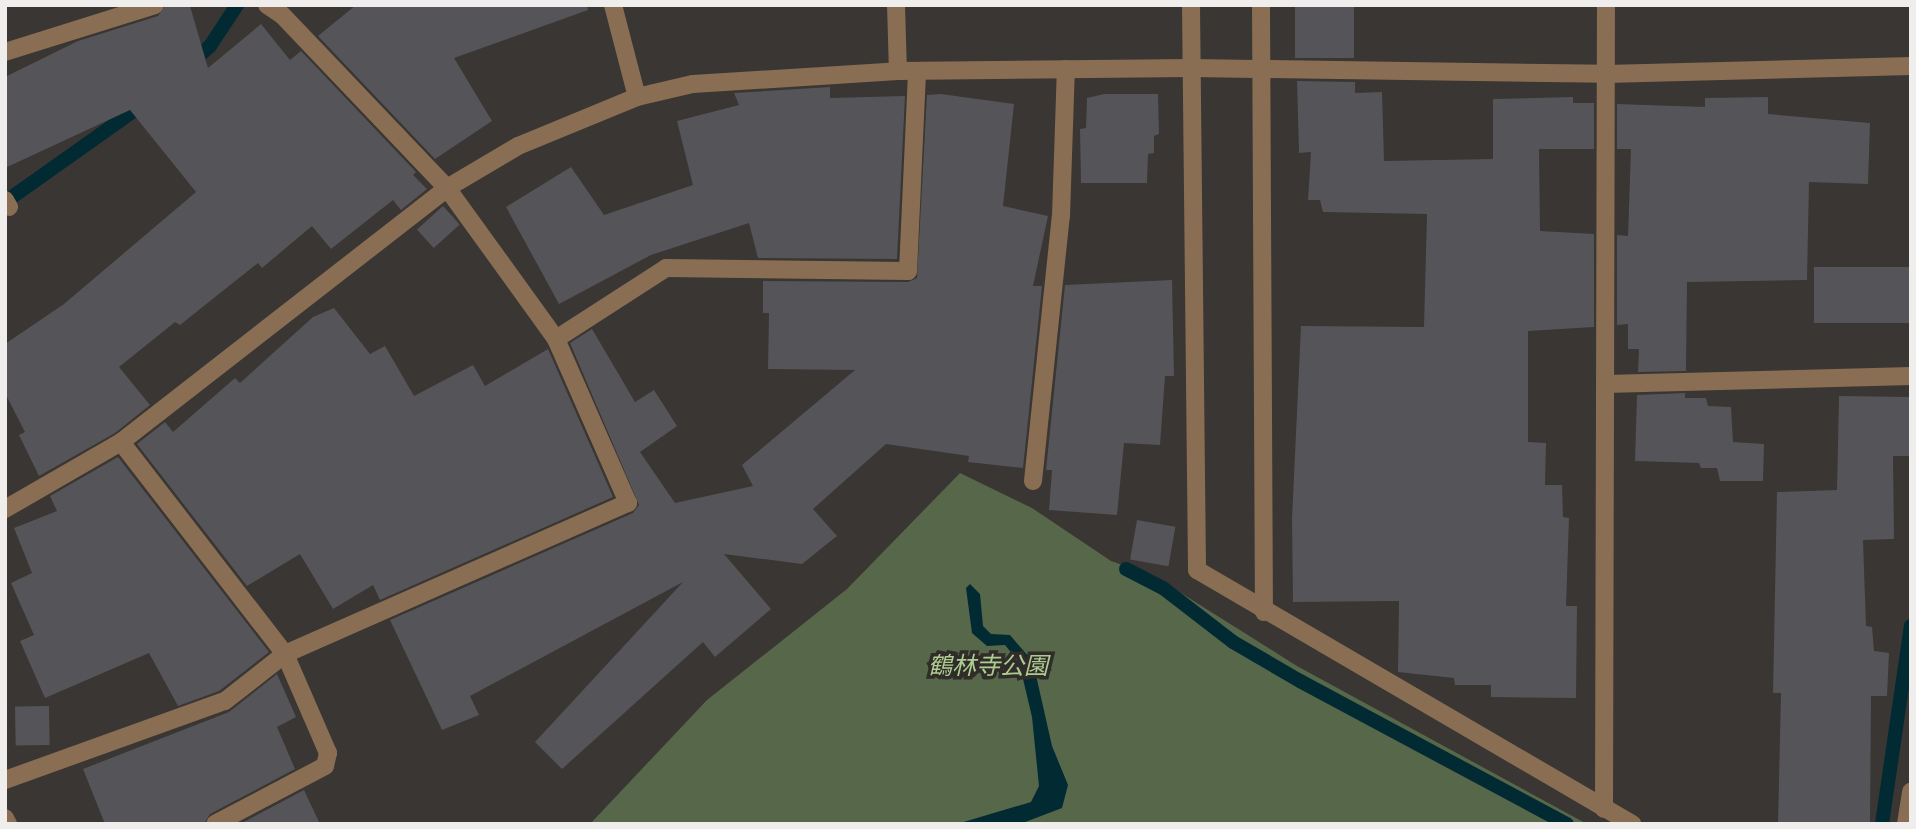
<!DOCTYPE html>
<html>
<head>
<meta charset="utf-8">
<style>
  body { margin:0 }
  #map { position:relative; width:1916px; height:829px; overflow:hidden; background:#393633; font-family:Bitter,"Noto Sans JP",serif }
  div>[style] { position:absolute }
  .green>* { inset:0; background:#576749 }
  .water>* { inset:0; background:#012a33 }
  .stream>* { height:14px; margin:-7px; padding:0 7px; transform-origin:7px; border-radius:7px; background:#012a33 }
  .building>* { inset:0; background:#555458; transform-origin:0 0 }
  .minor>* { height:18px; margin:-9px; padding:0 9px; transform-origin:9px; border-radius:9px; background:#896e53 }
  span { translate:-50% -50%; white-space:nowrap; text-align:center; line-height:1.15; -webkit-text-stroke:7px #2f2c29; paint-order:stroke }
  .park-label { font-size:24px; color:#adcc90; font-style:italic }
  .frame { position:absolute; inset:0; border:7px solid #f0eeec; pointer-events:none }
</style>
</head>
<body>
<div id="map">
  <div class="green">
    <i style="clip-path:polygon(960px 473px,1032px 508px,1111px 561px,1154px 576px,1297px 666px,1587px 824px,590px 824px,707px 700px,847px 589px)"></i>
  </div>
  <div class="water">
    <i style="clip-path:polygon(970px 584px,980px 594px,983px 626px,991px 634px,1010px 635px,1033px 662px,1052px 746px,1068px 785px,1062px 808px,1020px 824px,957px 824px,1031px 802px,1039px 786px,1032px 717px,1019px 662px,1005px 645px,987px 646px,972px 633px,966px 588px)"></i>
  </div>
  <div class="stream">
    <i style="left:190px;top:64px;width:27px;rotate:-42deg"></i>
    <i style="left:210px;top:46px;width:49px;rotate:-56.6deg"></i>
    <i style="left:5px;top:202px;width:173px;rotate:-35.3deg"></i>
    <i style="left:1126px;top:569px;width:42px;rotate:27.2deg"></i>
    <i style="left:1163px;top:588px;width:88px;rotate:37.6deg"></i>
    <i style="left:1233px;top:642px;width:78px;rotate:30.2deg"></i>
    <i style="left:1300px;top:681px;width:303px;rotate:28.2deg"></i>
    <i style="left:1882px;top:824px;width:200px;rotate:-81.7deg"></i>
  </div>
  <div class="building">
    <i style="clip-path:polygon(166px 5px,190px 6px,208px 68px,261px 24px,290px 60px,301px 51px,416px 172px,413px 175px,427px 189px,401px 210px,393px 200px,331px 249px,312px 226px,262px 268px,258px 263px,180px 325px,175px 322px,119px 367px,150px 405px,115px 433px,39px 476px,19px 435px,25px 432px,5px 393px,5px 344px,64px 304px,196px 192px,130px 110px,5px 168px,5px 77px,78px 41px,158px 16px)"></i>
    <i style="clip-path:polygon(356px 5px,587px 5px,588px 10px,454px 58px,492px 121px,435px 159px,318px 36px)"></i>
    <i style="left:1295px;top:5px;width:59px;height:53px"></i>
    <i style="clip-path:polygon(1297px 81px,1355px 82px,1355px 93px,1382px 92px,1384px 161px,1493px 159px,1493px 99px,1573px 97px,1573px 103px,1594px 103px,1594px 149px,1539px 149px,1540px 231px,1594px 234px,1594px 327px,1528px 331px,1528px 442px,1546px 443px,1545px 485px,1562px 485px,1563px 517px,1569px 518px,1566px 606px,1577px 606px,1576px 698px,1491px 697px,1491px 685px,1455px 685px,1454px 678px,1398px 672px,1399px 601px,1293px 602px,1292px 519px,1301px 326px,1424px 327px,1427px 214px,1323px 212px,1320px 200px,1308px 200px,1311px 152px,1299px 153px)"></i>
    <i style="clip-path:polygon(830px 87px,830px 98px,905px 96px,897px 259px,758px 258px,749px 223px,651px 255px,559px 304px,506px 207px,571px 167px,604px 215px,693px 185px,677px 121px,739px 105px,734px 93px)"></i>
    <i style="clip-path:polygon(941px 94px,1014px 104px,1003px 206px,1048px 216px,1033px 286px,1042px 286px,1023px 468px,968px 462px,969px 456px,886px 444px,813px 509px,837px 536px,802px 564px,724px 554px,771px 609px,715px 657px,703px 642px,562px 769px,535px 742px,683px 582px,470px 696px,479px 715px,442px 730px,390px 620px,633px 513px,639px 505px,570px 343px,592px 329px,635px 402px,654px 390px,677px 426px,640px 452px,675px 503px,753px 486px,742px 465px,855px 370px,768px 369px,769px 313px,763px 313px,763px 281px,908px 282px,917px 278px,927px 95px)"></i>
    <i style="clip-path:polygon(1104px 94px,1158px 94px,1159px 134px,1154px 136px,1154px 153px,1148px 154px,1147px 183px,1081px 183px,1080px 129px,1086px 128px,1087px 98px)"></i>
    <i style="clip-path:polygon(1768px 97px,1768px 114px,1870px 123px,1868px 184px,1809px 182px,1807px 280px,1687px 282px,1686px 371px,1638px 372px,1639px 349px,1628px 349px,1628px 324px,1617px 325px,1617px 235px,1628px 236px,1631px 149px,1617px 149px,1617px 104px,1705px 107px,1705px 98px)"></i>
    <i style="left:443px;top:206px;width:25px;height:35px;rotate:48deg"></i>
    <i style="left:1814px;top:267px;width:97px;height:56px"></i>
    <i style="clip-path:polygon(1172px 280px,1174px 376px,1165px 376px,1160px 445px,1124px 443px,1117px 515px,1049px 510px,1052px 470px,1046px 470px,1065px 285px)"></i>
    <i style="clip-path:polygon(334px 308px,370px 354px,385px 346px,414px 396px,473px 365px,485px 386px,548px 349px,613px 497px,380px 600px,373px 585px,333px 609px,300px 554px,247px 586px,137px 444px,165px 422px,173px 432px,235px 378px,240px 383px,313px 317px)"></i>
    <i style="clip-path:polygon(1685px 393px,1685px 398px,1706px 398px,1708px 406px,1731px 407px,1733px 442px,1764px 444px,1763px 481px,1720px 481px,1717px 468px,1701px 468px,1699px 463px,1635px 461px,1637px 395px)"></i>
    <i style="clip-path:polygon(1839px 396px,1911px 397px,1911px 456px,1893px 456px,1894px 539px,1863px 540px,1866px 626px,1872px 627px,1874px 651px,1889px 653px,1887px 696px,1871px 696px,1870px 824px,1778px 824px,1781px 693px,1773px 693px,1777px 492px,1837px 490px)"></i>
    <i style="clip-path:polygon(118px 457px,269px 652px,219px 691px,178px 706px,149px 653px,45px 698px,20px 641px,34px 635px,11px 583px,32px 573px,14px 528px,57px 511px,50px 496px)"></i>
    <i style="left:1137px;top:520px;width:39px;height:40px;rotate:10deg"></i>
    <i style="clip-path:polygon(277px 674px,296px 717px,277px 727px,295px 769px,210px 814px,204px 824px,105px 824px,83px 769px,229px 712px)"></i>
    <i style="left:49px;top:706px;width:39px;height:34px;rotate:89deg"></i>
    <i style="clip-path:polygon(304px 790px,320px 824px,240px 824px)"></i>
  </div>
  <div class="minor">
    <i style="left:613px;top:5px;width:95px;rotate:75.4deg"></i>
    <i style="left:896px;top:5px;width:66px;rotate:88.3deg"></i>
    <i style="left:1191px;top:5px;width:565px;rotate:89.39deg"></i>
    <i style="left:1197px;top:570px;width:504px;rotate:30.28deg"></i>
    <i style="left:1261px;top:5px;width:607px;rotate:89.72deg"></i>
    <i style="left:5px;top:52px;width:157px;rotate:-17.4deg"></i>
    <i style="left:5px;top:200px;width:8px;rotate:60deg"></i>
    <i style="left:556px;top:339px;width:131px;rotate:-32.8deg"></i>
    <i style="left:666px;top:268px;width:242px;rotate:0.7deg"></i>
    <i style="left:908px;top:271px;width:200px;rotate:-87.4deg"></i>
    <i style="left:1605px;top:384px;width:306px;rotate:-1.5deg"></i>
    <i style="left:121px;top:442px;width:268px;rotate:52.3deg"></i>
    <i style="left:285px;top:654px;width:108px;rotate:66.5deg"></i>
    <i style="left:328px;top:753px;width:13px;rotate:103deg"></i>
    <i style="left:325px;top:766px;width:124px;rotate:152.2deg"></i>
    <i style="left:1033px;top:481px;width:266px;rotate:-84deg"></i>
    <i style="left:1061px;top:216px;width:147px;rotate:-88.1deg"></i>
    <i style="left:5px;top:509px;width:134px;rotate:-30deg"></i>
    <i style="left:121px;top:442px;width:413px;rotate:-37.9deg"></i>
    <i style="left:447px;top:188px;width:82px;rotate:-30.6deg"></i>
    <i style="left:518px;top:146px;width:129px;rotate:-22.4deg"></i>
    <i style="left:637px;top:97px;width:57px;rotate:-13.1deg"></i>
    <i style="left:693px;top:84px;width:205px;rotate:-3.6deg"></i>
    <i style="left:898px;top:71px;width:293px;rotate:-0.6deg"></i>
    <i style="left:1191px;top:68px;width:415px;rotate:0.8deg"></i>
    <i style="left:1606px;top:74px;width:305px;rotate:-1.5deg"></i>
    <i style="left:5px;top:780px;width:234px;rotate:-19.8deg"></i>
    <i style="left:225px;top:701px;width:76px;rotate:-38.1deg"></i>
    <i style="left:285px;top:654px;width:375px;rotate:-23.8deg"></i>
    <i style="left:628px;top:503px;width:179px;rotate:-113.7deg"></i>
    <i style="left:556px;top:339px;width:186px;rotate:-125.8deg"></i>
    <i style="left:447px;top:188px;width:239px;rotate:-133.6deg"></i>
    <i style="left:282px;top:15px;width:18px;rotate:-146deg"></i>
    <i style="left:1604px;top:809px;width:804px;rotate:-89.86deg"></i>
    <i style="left:5px;top:818px;width:7px;rotate:63deg"></i>
    <i style="left:1906px;top:824px;width:33px;rotate:-81deg"></i>
  </div>
  <div class="park-label">
    <span style="left:988px;top:667px">鶴林寺公園</span>
  </div>
  <div class="frame"></div>
</div>
</body>
</html>
